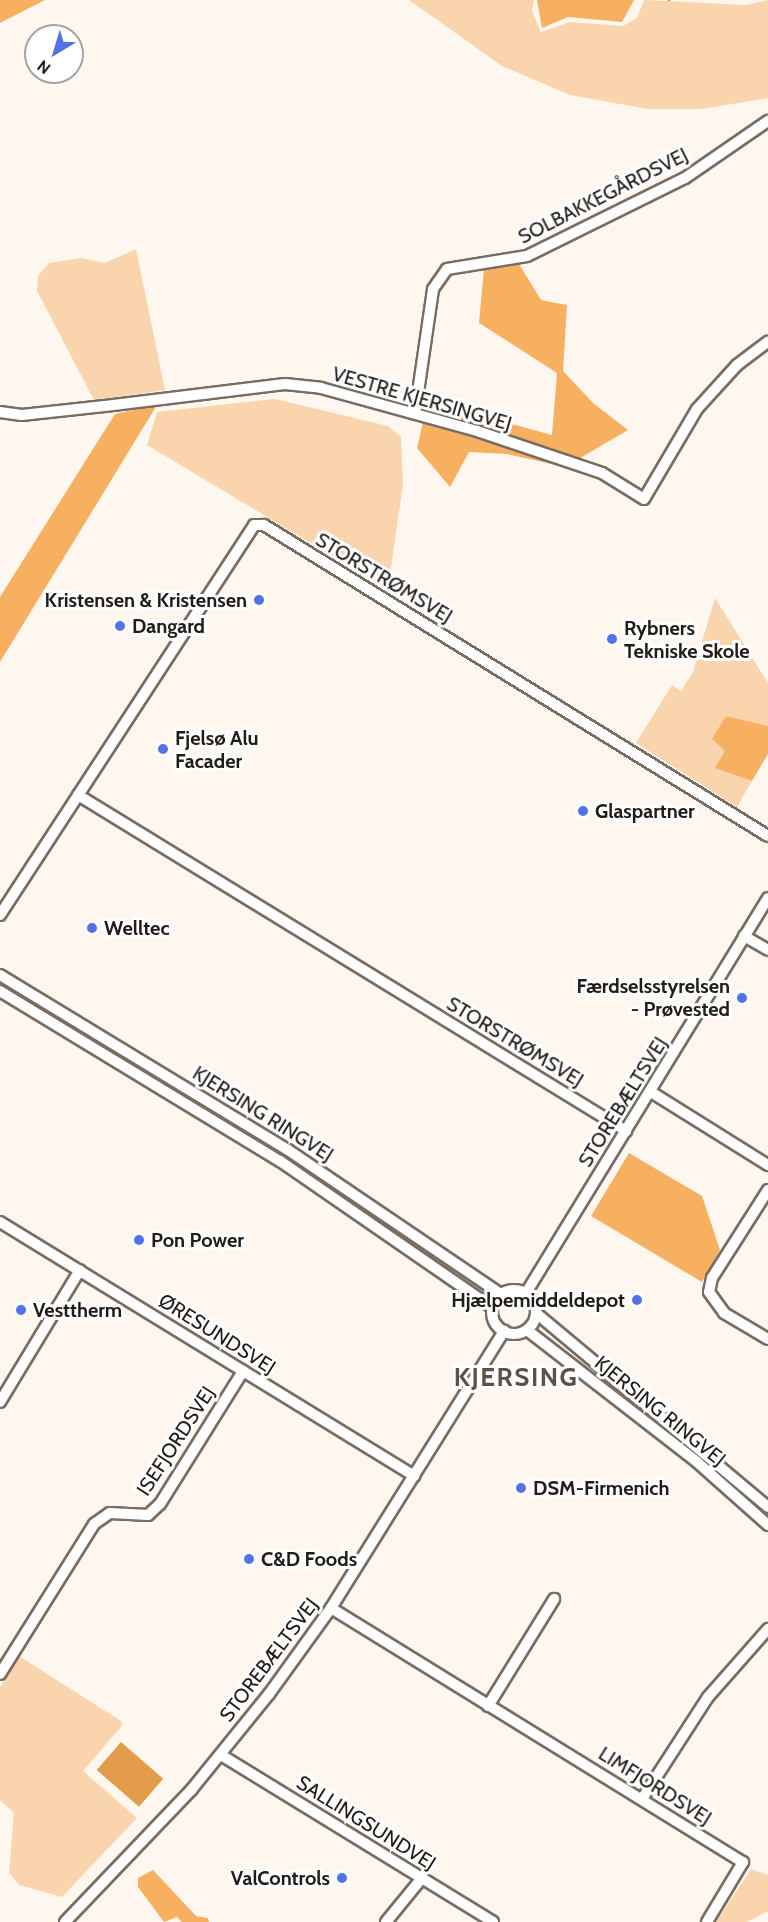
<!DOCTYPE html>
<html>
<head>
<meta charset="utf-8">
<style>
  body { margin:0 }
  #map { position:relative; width:768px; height:1922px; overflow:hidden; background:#fef7f0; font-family:Cabin,sans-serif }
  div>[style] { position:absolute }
  .green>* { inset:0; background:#fad4ad }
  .forest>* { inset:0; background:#f7b05f }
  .water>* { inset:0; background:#e29c4a; transform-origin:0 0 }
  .stream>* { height:2px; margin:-1px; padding:0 1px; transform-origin:1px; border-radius:1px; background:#e29c4a }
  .roads { filter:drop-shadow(2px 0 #776d63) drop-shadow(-2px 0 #776d63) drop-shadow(0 2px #776d63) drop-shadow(0 -2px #776d63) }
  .minor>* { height:10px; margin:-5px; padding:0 5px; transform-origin:5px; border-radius:5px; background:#fff }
  .minor>.ring { margin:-5px; padding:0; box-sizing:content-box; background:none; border:10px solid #fff; border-radius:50% }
  .dots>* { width:16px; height:16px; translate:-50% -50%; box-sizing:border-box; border:3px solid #fff; border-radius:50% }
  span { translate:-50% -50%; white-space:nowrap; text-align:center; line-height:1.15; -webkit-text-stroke:6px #fff; paint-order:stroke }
  .street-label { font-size:20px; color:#201c18 }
  .poi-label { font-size:20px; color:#201c18; font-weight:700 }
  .right { translate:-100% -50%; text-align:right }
  .left { translate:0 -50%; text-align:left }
  .district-label { font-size:26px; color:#5b5148; font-weight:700; letter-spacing:1.5px }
  .north { position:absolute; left:24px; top:24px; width:60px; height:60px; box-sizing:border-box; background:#fff; border:2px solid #a6a4a3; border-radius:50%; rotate:218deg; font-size:16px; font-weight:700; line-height:24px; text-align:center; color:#201c18 }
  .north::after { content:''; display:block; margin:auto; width:21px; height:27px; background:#5472e7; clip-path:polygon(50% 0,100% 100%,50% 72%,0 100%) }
</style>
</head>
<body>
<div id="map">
  <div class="green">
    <i style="clip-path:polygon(409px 0,534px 0,532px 11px,541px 32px,570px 22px,623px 26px,637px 18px,644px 0,746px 5px,768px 0,768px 98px,702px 109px,648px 109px,570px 95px,502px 66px)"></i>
    <i style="clip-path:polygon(136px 249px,165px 390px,94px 400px,37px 291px,38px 276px,49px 263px,81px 258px,105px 263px)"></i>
    <i style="clip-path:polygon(275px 399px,388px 426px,401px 437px,403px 484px,391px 568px,382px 577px,374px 581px,147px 445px,157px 412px)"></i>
    <i style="clip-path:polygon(715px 598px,768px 683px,768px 726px,726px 716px,726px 751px,716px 768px,752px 781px,737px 807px,636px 743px,672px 685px,681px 691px,693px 672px)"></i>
    <i style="clip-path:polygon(19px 1656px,121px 1721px,122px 1726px,83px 1771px,137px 1818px,62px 1897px,19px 1885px,9px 1873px,14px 1813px,0 1800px,0 1687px)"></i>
    <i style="clip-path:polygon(751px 1869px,768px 1875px,768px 1911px,747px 1922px,716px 1922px)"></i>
  </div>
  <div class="forest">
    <i style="clip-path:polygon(0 0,45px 0,0 23px)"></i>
    <i style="clip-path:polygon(537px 0,634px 0,622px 22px,568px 17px,542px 28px)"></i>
    <i style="clip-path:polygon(519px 264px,541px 300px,567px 305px,563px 371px,593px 403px,628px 430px,565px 467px,507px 454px,469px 452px,450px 487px,417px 448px,428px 401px,552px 435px,557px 373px,479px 323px,484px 269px)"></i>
    <i style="clip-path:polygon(157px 405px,104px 492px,0 662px,0 597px,115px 414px)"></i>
    <i style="clip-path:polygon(726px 716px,768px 726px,768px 754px,752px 781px,715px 768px,725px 751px,712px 739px)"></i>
    <i style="clip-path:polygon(629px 1153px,702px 1196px,720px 1250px,702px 1282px,591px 1216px)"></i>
    <i style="clip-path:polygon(153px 1870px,196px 1916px,208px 1918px,209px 1922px,182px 1922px,177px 1917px,164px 1922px,138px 1887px,138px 1878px)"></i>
  </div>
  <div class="water">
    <i style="left:121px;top:1742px;width:56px;height:37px;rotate:41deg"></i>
  </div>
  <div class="stream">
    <i style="left:668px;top:0;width:2px"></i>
  </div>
  <div class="roads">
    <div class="minor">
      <i style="left:0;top:412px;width:22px;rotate:8deg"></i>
      <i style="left:22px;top:415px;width:83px;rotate:-6.2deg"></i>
      <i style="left:105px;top:406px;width:181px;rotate:-7deg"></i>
      <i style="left:285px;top:384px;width:36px;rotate:6deg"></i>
      <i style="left:321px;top:388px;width:162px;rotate:15.4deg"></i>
      <i style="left:477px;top:431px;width:132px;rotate:18.6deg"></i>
      <i style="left:602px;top:473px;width:49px;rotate:31.8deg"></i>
      <i style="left:644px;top:499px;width:104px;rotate:-59.5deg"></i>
      <i style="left:697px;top:409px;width:59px;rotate:-47.7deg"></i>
      <i style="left:737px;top:365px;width:39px;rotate:-37deg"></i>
      <i style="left:415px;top:413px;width:125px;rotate:-81.7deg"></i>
      <i style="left:433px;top:289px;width:24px;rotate:-55deg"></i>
      <i style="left:447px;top:269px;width:81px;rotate:-9.2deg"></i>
      <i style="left:527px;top:256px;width:176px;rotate:-26.3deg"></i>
      <i style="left:685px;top:178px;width:101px;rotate:-34.5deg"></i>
      <i style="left:78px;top:795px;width:643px;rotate:31.51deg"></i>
      <i style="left:0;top:915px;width:465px;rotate:-56.9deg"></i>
      <i style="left:254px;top:525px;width:10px"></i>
      <i style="left:264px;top:525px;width:592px;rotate:31.68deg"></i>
      <i style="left:744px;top:936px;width:28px;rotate:30deg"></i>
      <i style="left:0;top:975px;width:337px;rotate:31.3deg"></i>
      <i style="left:288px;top:1150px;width:257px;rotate:34.1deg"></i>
      <i style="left:0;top:991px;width:328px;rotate:31.3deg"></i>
      <i style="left:280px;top:1161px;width:257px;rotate:34.6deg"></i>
      <i style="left:651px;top:1092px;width:138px;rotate:32deg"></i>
      <i style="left:768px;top:1190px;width:104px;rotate:122.5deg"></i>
      <i style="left:712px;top:1278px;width:14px;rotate:102deg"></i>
      <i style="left:709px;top:1292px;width:26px;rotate:54deg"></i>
      <i style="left:724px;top:1313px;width:51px;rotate:30.6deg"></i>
      <i style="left:0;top:1222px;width:486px;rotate:31.5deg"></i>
      <i class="ring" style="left:492px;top:1290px;width:34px;height:34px"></i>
      <i style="left:526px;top:1293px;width:463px;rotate:-58.5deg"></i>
      <i style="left:536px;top:1313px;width:302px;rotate:39.9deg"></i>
      <i style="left:527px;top:1330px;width:215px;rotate:37.8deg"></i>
      <i style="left:697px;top:1462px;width:95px;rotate:41.6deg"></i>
      <i style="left:0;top:1402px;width:154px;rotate:-58.8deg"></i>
      <i style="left:331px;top:1608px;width:484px;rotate:31.7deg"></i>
      <i style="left:743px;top:1862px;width:70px;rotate:121deg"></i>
      <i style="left:0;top:1674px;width:177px;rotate:-57.9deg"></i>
      <i style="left:94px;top:1524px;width:19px;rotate:-35deg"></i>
      <i style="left:110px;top:1513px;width:38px;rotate:3deg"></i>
      <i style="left:148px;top:1515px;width:16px;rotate:-43deg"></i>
      <i style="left:160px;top:1504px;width:157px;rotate:-58deg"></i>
      <i style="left:488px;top:1706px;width:126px;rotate:-58.3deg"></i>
      <i style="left:221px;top:1755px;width:319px;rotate:31.5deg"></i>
      <i style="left:642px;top:1799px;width:121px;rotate:-57.1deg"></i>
      <i style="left:708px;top:1697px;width:91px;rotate:-48.6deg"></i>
      <i style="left:65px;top:1922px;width:184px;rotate:-46.3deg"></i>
      <i style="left:192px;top:1789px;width:122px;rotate:-51deg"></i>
      <i style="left:269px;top:1694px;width:106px;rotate:-54.2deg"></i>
      <i style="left:331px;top:1608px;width:327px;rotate:-58deg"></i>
      <i style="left:386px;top:1922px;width:57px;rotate:-50.7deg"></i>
    </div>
  </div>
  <div class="dots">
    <i style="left:259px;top:600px;background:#5472e7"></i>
    <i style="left:120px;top:626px;background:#5472e7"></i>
    <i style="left:612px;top:639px;background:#5472e7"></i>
    <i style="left:163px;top:749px;background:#5472e7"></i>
    <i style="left:583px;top:811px;background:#5472e7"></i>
    <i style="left:92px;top:928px;background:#5472e7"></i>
    <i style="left:742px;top:998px;background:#5472e7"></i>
    <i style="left:139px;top:1240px;background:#5472e7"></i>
    <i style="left:637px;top:1300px;background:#5472e7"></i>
    <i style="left:21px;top:1310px;background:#5472e7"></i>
    <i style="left:521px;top:1488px;background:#5472e7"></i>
    <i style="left:249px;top:1559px;background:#5472e7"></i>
    <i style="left:342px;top:1878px;background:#5472e7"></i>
  </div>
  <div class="street-label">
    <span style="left:603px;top:196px;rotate:-27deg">SOLBAKKEGÅRDSVEJ</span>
    <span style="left:422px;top:399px;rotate:16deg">VESTRE KJERSINGVEJ</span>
    <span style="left:384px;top:578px;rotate:31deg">STORSTRØMSVEJ</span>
    <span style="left:515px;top:1042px;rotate:31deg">STORSTRØMSVEJ</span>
    <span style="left:623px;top:1102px;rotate:-58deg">STOREBÆLTSVEJ</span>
    <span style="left:263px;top:1114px;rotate:32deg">KJERSING RINGVEJ</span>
    <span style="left:217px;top:1334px;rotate:32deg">ØRESUNDSVEJ</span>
    <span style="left:660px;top:1411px;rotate:39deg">KJERSING RINGVEJ</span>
    <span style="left:176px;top:1441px;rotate:-57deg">ISEFJORDSVEJ</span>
    <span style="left:269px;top:1660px;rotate:-53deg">STOREBÆLTSVEJ</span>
    <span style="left:655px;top:1786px;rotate:32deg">LIMFJORDSVEJ</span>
    <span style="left:366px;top:1823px;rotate:32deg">SALLINGSUNDVEJ</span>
  </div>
  <div class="poi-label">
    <span class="right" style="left:247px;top:600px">Kristensen &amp; Kristensen</span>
    <span class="left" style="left:132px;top:626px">Dangard</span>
    <span class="left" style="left:624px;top:640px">Rybners<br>Tekniske Skole</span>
    <span class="left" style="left:175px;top:750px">Fjelsø Alu<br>Facader</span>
    <span class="left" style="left:595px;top:811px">Glaspartner</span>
    <span class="left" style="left:104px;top:928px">Welltec</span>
    <span class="right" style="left:730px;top:998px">Færdselsstyrelsen<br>- Prøvested</span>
    <span class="left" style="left:151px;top:1240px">Pon Power</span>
    <span class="right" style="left:625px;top:1300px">Hjælpemiddeldepot</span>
    <span class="left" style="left:33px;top:1310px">Vesttherm</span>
    <span class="left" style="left:533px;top:1488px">DSM-Firmenich</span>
    <span class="left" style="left:261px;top:1559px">C&amp;D Foods</span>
    <span class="right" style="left:330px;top:1878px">ValControls</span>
  </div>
  <div class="district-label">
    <span style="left:516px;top:1378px">KJERSING</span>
  </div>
  <div class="north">N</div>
</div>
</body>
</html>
